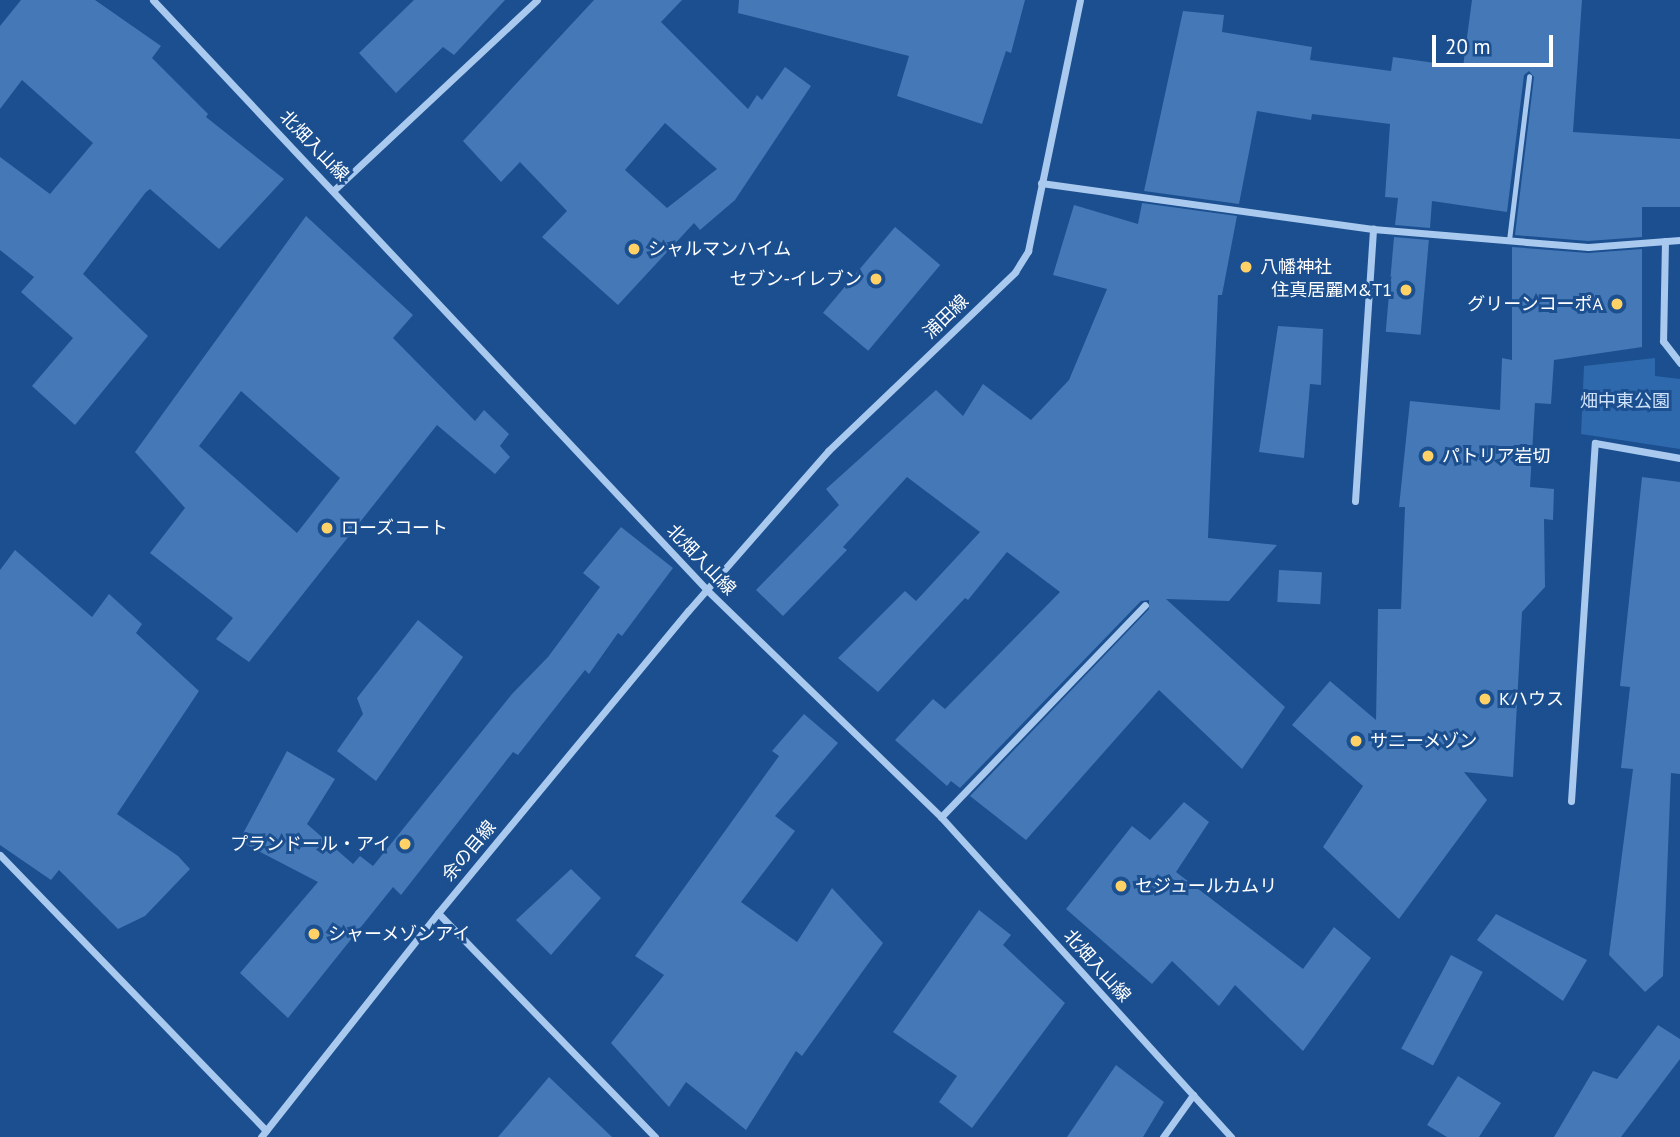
<!DOCTYPE html>
<html>
<head>
<meta charset="utf-8">
<style>
  body { margin:0 }
  #map { position:relative; width:1680px; height:1137px; overflow:hidden; background:#1b4f8f; font-family:"PT Sans","Noto Sans JP",sans-serif }
  div>[style] { position:absolute }
  .green>* { inset:0; background:#2e69ad }
  .building>* { inset:0; background:#4478b7; transform-origin:0 0 }
  .lane>* { height:5px; margin:-2.5px; padding:0 2.5px; transform-origin:2.5px; border-radius:2.5px; background:#a9c9ee }
  .street>* { height:7px; margin:-3.5px; padding:0 3.5px; transform-origin:3.5px; border-radius:3.5px; background:#a9c9ee }
  .dots>* { width:19px; height:19px; translate:-50% -50%; box-sizing:border-box; border:4px solid #1b4f8f; border-radius:50% }
  span { translate:-50% -50%; white-space:nowrap; text-align:center; line-height:1.15; -webkit-text-stroke:6px #1b4f8f; paint-order:stroke }
  .street-label { font-size:18px; color:#fff }
  .poi-label { font-size:18px; color:#fff }
  .left { translate:0 -50%; text-align:left }
  .right { translate:-100% -50%; text-align:right }
  .park-label { font-size:18px; color:#cfe3fa }
  .scale { position:absolute; left:1432px; top:35px; width:121px; height:32px; box-sizing:border-box; border:4px solid #fff; border-top:0; padding-left:9px; font-size:21px; line-height:24px; white-space:nowrap; color:#fff; -webkit-text-stroke:5px #1b4f8f; paint-order:stroke }
</style>
</head>
<body>
<div id="map">
  <div class="green">
    <i style="clip-path:polygon(1655px 358px,1655px 376px,1680px 379px,1680px 449px,1581px 434px,1584px 366px)"></i>
  </div>
  <div class="building">
    <i style="clip-path:polygon(21px 0,95px 0,161px 46px,152px 58px,208px 114px,206px 117px,284px 179px,219px 249px,150px 189px,146px 192px,83px 274px,148px 336px,75px 425px,32px 386px,73px 338px,21px 292px,34px 277px,0 250px,0 157px,50px 194px,93px 143px,22px 80px,0 109px,0 26px)"></i>
    <i style="clip-path:polygon(414px 0,505px 0,454px 55px,443px 47px,396px 93px,359px 53px)"></i>
    <i style="clip-path:polygon(evenodd,594px 0,682px 0,661px 22px,748px 109px,757px 95px,762px 100px,785px 67px,811px 86px,735px 200px,700px 230px,694px 223px,618px 305px,542px 237px,567px 211px,520px 162px,501px 182px,463px 141px,594px 0,665px 123px,717px 169px,667px 208px,625px 170px,665px 123px)"></i>
    <i style="clip-path:polygon(739px 0,1025px 0,1011px 53px,1006px 51px,982px 124px,897px 96px,909px 56px,738px 13px)"></i>
    <i style="clip-path:polygon(1472px 0,1582px 0,1573px 132px,1680px 139px,1680px 207px,1642px 207px,1642px 237px,1588px 241px,1515px 235px,1534px 77px,1529px 71px,1524px 75px,1507px 212px,1432px 201px,1430px 228px,1395px 225px,1398px 198px,1385px 197px,1390px 124px,1312px 114px,1311px 120px,1257px 111px,1239px 204px,1144px 191px,1183px 11px,1224px 15px,1222px 32px,1312px 47px,1310px 60px,1391px 71px,1393px 57px,1463px 67px)"></i>
    <i style="clip-path:polygon(1142px 203px,1237px 216px,1222px 295px,1218px 295px,1208px 538px,1277px 545px,1229px 601px,1166px 599px,1285px 707px,1242px 769px,1159px 690px,1026px 840px,970px 796px,1149px 609px,1149px 600px,1141px 601px,960px 788px,951px 781px,947px 786px,895px 740px,933px 699px,945px 709px,1060px 592px,1007px 552px,968px 600px,965px 598px,878px 692px,838px 658px,905px 591px,916px 601px,980px 532px,907px 477px,843px 547px,847px 550px,783px 616px,756px 590px,839px 505px,826px 489px,936px 390px,963px 416px,983px 384px,1031px 420px,1069px 380px,1107px 289px,1053px 275px,1074px 205px,1138px 224px)"></i>
    <i style="clip-path:polygon(evenodd,306px 216px,413px 315px,393px 338px,475px 421px,484px 410px,509px 434px,500px 446px,510px 457px,495px 474px,437px 425px,249px 662px,216px 639px,233px 618px,150px 553px,185px 508px,135px 452px,306px 216px,241px 391px,340px 478px,297px 533px,199px 446px,241px 391px)"></i>
    <i style="left:895px;top:227px;width:59px;height:112px;rotate:40deg"></i>
    <i style="left:1394px;top:237px;width:35px;height:95px;rotate:5deg"></i>
    <i style="clip-path:polygon(1512px 247px,1588px 253px,1642px 249px,1642px 347px,1554px 360px,1551px 404px,1535px 403px,1530px 487px,1554px 489px,1553px 520px,1544px 519px,1545px 587px,1522px 612px,1513px 777px,1464px 772px,1487px 800px,1399px 919px,1323px 847px,1363px 786px,1292px 725px,1330px 681px,1376px 720px,1378px 609px,1401px 609px,1405px 507px,1399px 507px,1410px 401px,1500px 410px,1502px 358px,1512px 360px)"></i>
    <i style="clip-path:polygon(1278px 326px,1323px 329px,1321px 385px,1310px 384px,1304px 458px,1259px 452px)"></i>
    <i style="clip-path:polygon(1642px 477px,1680px 482px,1680px 774px,1671px 773px,1663px 976px,1645px 992px,1609px 955px,1633px 769px,1621px 768px,1630px 687px,1620px 686px)"></i>
    <i style="clip-path:polygon(621px 527px,673px 568px,622px 636px,618px 633px,589px 674px,585px 670px,518px 755px,513px 752px,401px 895px,393px 887px,288px 1018px,240px 973px,318px 882px,239px 841px,287px 751px,335px 779px,307px 824px,353px 864px,360px 856px,373px 866px,512px 694px,548px 657px,600px 587px,583px 573px)"></i>
    <i style="clip-path:polygon(15px 550px,92px 617px,109px 594px,142px 624px,136px 633px,199px 691px,117px 814px,178px 856px,190px 869px,145px 916px,118px 929px,59px 870px,51px 880px,0 845px,0 570px)"></i>
    <i style="left:1279px;top:570px;width:43px;height:32px;rotate:3deg"></i>
    <i style="clip-path:polygon(418px 620px,463px 657px,376px 781px,337px 751px,363px 714px,357px 698px)"></i>
    <i style="clip-path:polygon(804px 714px,838px 743px,775px 816px,795px 831px,741px 902px,797px 942px,832px 888px,883px 943px,802px 1056px,796px 1051px,746px 1130px,686px 1082px,669px 1107px,611px 1043px,664px 975px,635px 956px,779px 756px,772px 751px)"></i>
    <i style="clip-path:polygon(1184px 802px,1209px 822px,1176px 872px,1303px 969px,1334px 927px,1371px 958px,1303px 1051px,1235px 985px,1219px 1006px,1172px 961px,1152px 984px,1066px 909px,1132px 826px,1150px 840px)"></i>
    <i style="clip-path:polygon(571px 869px,601px 898px,551px 955px,516px 920px)"></i>
    <i style="clip-path:polygon(979px 910px,1011px 935px,1003px 945px,1065px 1003px,972px 1128px,939px 1102px,957px 1076px,893px 1032px)"></i>
    <i style="clip-path:polygon(1496px 914px,1587px 960px,1563px 1001px,1477px 940px)"></i>
    <i style="left:1451px;top:955px;width:36px;height:106px;rotate:28deg"></i>
    <i style="clip-path:polygon(1658px 1025px,1680px 1039px,1680px 1059px,1621px 1137px,1554px 1137px,1593px 1071px,1617px 1079px)"></i>
    <i style="clip-path:polygon(1116px 1065px,1164px 1102px,1143px 1137px,1067px 1137px)"></i>
    <i style="clip-path:polygon(1458px 1076px,1501px 1103px,1479px 1137px,1447px 1137px,1427px 1125px)"></i>
    <i style="clip-path:polygon(549px 1077px,612px 1137px,498px 1137px)"></i>
  </div>
  <div class="lane">
    <i style="left:1509px;top:240px;width:165px;rotate:-83deg"></i>
  </div>
  <div class="street">
    <i style="left:153px;top:0;width:811px;rotate:46.8deg"></i>
    <i style="left:708px;top:591px;width:325px;rotate:44.1deg"></i>
    <i style="left:941px;top:817px;width:432px;rotate:47.8deg"></i>
    <i style="left:1041px;top:183px;width:335px;rotate:7.9deg"></i>
    <i style="left:1373px;top:229px;width:216px;rotate:4.8deg"></i>
    <i style="left:1588px;top:247px;width:92px;rotate:-4.4deg"></i>
    <i style="left:334px;top:190px;width:278px;rotate:-43.1deg"></i>
    <i style="left:1665px;top:241px;width:100px;rotate:91.1deg"></i>
    <i style="left:1663px;top:341px;width:28px;rotate:52deg"></i>
    <i style="left:1355px;top:501px;width:273px;rotate:-86.2deg"></i>
    <i style="left:1571px;top:801px;width:359px;rotate:-86.2deg"></i>
    <i style="left:1595px;top:443px;width:86px;rotate:10deg"></i>
    <i style="left:941px;top:817px;width:294px;rotate:-46.1deg"></i>
    <i style="left:0;top:855px;width:383px;rotate:46deg"></i>
    <i style="left:438px;top:913px;width:312px;rotate:45.9deg"></i>
    <i style="left:261px;top:1137px;width:285px;rotate:-51.7deg"></i>
    <i style="left:438px;top:913px;width:392px;rotate:-50.4deg"></i>
    <i style="left:688px;top:611px;width:213px;rotate:-48.8deg"></i>
    <i style="left:828px;top:451px;width:259px;rotate:-43.7deg"></i>
    <i style="left:1015px;top:272px;width:25px;rotate:-58deg"></i>
    <i style="left:1028px;top:251px;width:256px;rotate:-78.3deg"></i>
    <i style="left:1163px;top:1137px;width:52px;rotate:-54.5deg"></i>
  </div>
  <div class="dots">
    <i style="left:634px;top:249px;background:#ffd166"></i>
    <i style="left:1246px;top:267px;background:#ffd166"></i>
    <i style="left:876px;top:279px;background:#ffd166"></i>
    <i style="left:1406px;top:290px;background:#ffd166"></i>
    <i style="left:1617px;top:304px;background:#ffd166"></i>
    <i style="left:1428px;top:456px;background:#ffd166"></i>
    <i style="left:327px;top:528px;background:#ffd166"></i>
    <i style="left:1485px;top:699px;background:#ffd166"></i>
    <i style="left:1356px;top:741px;background:#ffd166"></i>
    <i style="left:405px;top:844px;background:#ffd166"></i>
    <i style="left:1121px;top:886px;background:#ffd166"></i>
    <i style="left:314px;top:934px;background:#ffd166"></i>
  </div>
  <div class="street-label">
    <span style="left:314px;top:146px;rotate:46deg">北畑入山線</span>
    <span style="left:946px;top:317px;rotate:-44deg">浦田線</span>
    <span style="left:701px;top:560px;rotate:46deg">北畑入山線</span>
    <span style="left:469px;top:851px;rotate:-50deg">余の目線</span>
    <span style="left:1097px;top:966px;rotate:48deg">北畑入山線</span>
  </div>
  <div class="poi-label">
    <span class="left" style="left:648px;top:249px">シャルマンハイム</span>
    <span class="left" style="left:1260px;top:267px">八幡神社</span>
    <span class="right" style="left:862px;top:279px">セブン-イレブン</span>
    <span class="right" style="left:1392px;top:290px">住真居麗M&amp;T1</span>
    <span class="right" style="left:1603px;top:304px">グリーンコーポA</span>
    <span class="left" style="left:1442px;top:456px">パトリア岩切</span>
    <span class="left" style="left:341px;top:528px">ローズコート</span>
    <span class="left" style="left:1499px;top:699px">Kハウス</span>
    <span class="left" style="left:1370px;top:741px">サニーメゾン</span>
    <span class="right" style="left:391px;top:844px">プランドール・アイ</span>
    <span class="left" style="left:1135px;top:886px">セジュールカムリ</span>
    <span class="left" style="left:328px;top:934px">シャーメゾンアイ</span>
  </div>
  <div class="park-label">
    <span style="left:1625px;top:401px">畑中東公園</span>
  </div>
  <div class="scale">20 m</div>
</div>
</body>
</html>
